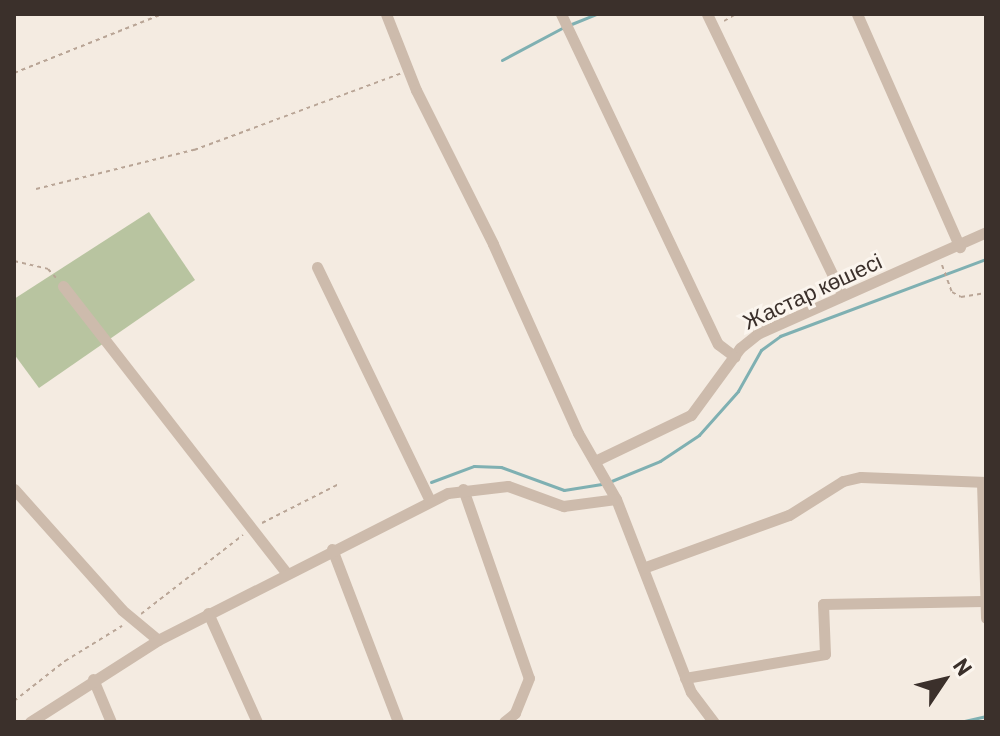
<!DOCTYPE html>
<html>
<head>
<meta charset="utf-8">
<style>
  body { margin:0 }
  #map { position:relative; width:1000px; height:736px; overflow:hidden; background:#f4ebe1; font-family:Barlow,sans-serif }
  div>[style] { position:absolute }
  .green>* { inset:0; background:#b8c4a0 }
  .stream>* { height:3px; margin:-1.5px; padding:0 1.5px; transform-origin:1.5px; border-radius:1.5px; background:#7fb0b2 }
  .path>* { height:2px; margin-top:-1px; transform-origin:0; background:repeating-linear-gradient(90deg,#b9a596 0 4px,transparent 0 8px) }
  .minor>* { height:11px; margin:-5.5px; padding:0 5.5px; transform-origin:5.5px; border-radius:5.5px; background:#cdbbac }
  span { translate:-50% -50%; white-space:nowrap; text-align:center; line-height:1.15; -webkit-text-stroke:6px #fbf5ee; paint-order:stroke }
  .street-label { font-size:22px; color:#3b302b }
  .frame { position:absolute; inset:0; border:16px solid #3b302b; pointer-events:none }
  .north { position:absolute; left:904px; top:640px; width:80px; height:80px; -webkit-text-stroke:6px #fbf5ee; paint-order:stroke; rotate:55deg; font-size:22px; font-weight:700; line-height:32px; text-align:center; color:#3b302b }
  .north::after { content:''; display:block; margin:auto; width:28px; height:36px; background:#3b302b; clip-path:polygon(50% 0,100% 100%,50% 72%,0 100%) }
</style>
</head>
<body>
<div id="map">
  <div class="green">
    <i style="clip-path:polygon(149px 212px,195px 280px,39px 388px,14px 354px,14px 299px)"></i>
  </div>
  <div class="stream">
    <i style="left:569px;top:25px;width:29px;rotate:-22deg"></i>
    <i style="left:502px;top:60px;width:68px;rotate:-28.1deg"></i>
    <i style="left:431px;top:482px;width:46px;rotate:-20.4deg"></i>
    <i style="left:474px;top:466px;width:27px;rotate:2deg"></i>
    <i style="left:501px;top:467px;width:67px;rotate:20.1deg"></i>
    <i style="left:564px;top:490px;width:38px;rotate:-9deg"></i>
    <i style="left:609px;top:482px;width:55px;rotate:-22.4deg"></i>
    <i style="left:660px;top:461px;width:47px;rotate:-33.7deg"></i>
    <i style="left:699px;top:435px;width:59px;rotate:-48.4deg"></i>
    <i style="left:738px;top:391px;width:47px;rotate:-60.7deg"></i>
    <i style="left:761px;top:350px;width:24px;rotate:-36deg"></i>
    <i style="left:780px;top:336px;width:220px;rotate:-20.5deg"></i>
    <i style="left:960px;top:722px;width:27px;rotate:-13deg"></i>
  </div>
  <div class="path">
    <i style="left:724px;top:21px;width:14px;rotate:-30deg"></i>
    <i style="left:14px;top:73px;width:159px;rotate:-21.7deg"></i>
    <i style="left:36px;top:189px;width:163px;rotate:-13.9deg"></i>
    <i style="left:194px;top:150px;width:220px;rotate:-20.3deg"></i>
    <i style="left:14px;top:261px;width:35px;rotate:13deg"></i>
    <i style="left:48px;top:269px;width:12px;rotate:48deg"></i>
    <i style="left:942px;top:265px;width:29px;rotate:70deg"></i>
    <i style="left:952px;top:292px;width:10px;rotate:29deg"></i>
    <i style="left:961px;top:297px;width:25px;rotate:-9deg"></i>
    <i style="left:262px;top:523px;width:86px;rotate:-26.9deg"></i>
    <i style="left:141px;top:614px;width:129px;rotate:-37.8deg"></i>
    <i style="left:14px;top:701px;width:65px;rotate:-38.1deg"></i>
    <i style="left:65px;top:661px;width:67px;rotate:-31.6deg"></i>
  </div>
  <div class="minor">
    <i style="left:386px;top:14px;width:82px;rotate:68.5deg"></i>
    <i style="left:416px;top:90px;width:172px;rotate:63.4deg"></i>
    <i style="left:493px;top:244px;width:207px;rotate:65.8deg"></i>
    <i style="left:578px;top:433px;width:76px;rotate:60.1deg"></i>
    <i style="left:616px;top:499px;width:207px;rotate:68.8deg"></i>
    <i style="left:691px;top:692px;width:38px;rotate:53deg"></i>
    <i style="left:561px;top:14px;width:365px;rotate:64.6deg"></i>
    <i style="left:718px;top:344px;width:21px;rotate:37deg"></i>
    <i style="left:707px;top:14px;width:311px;rotate:64.3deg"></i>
    <i style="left:857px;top:14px;width:255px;rotate:66.2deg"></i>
    <i style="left:317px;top:267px;width:260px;rotate:64.2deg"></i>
    <i style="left:63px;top:286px;width:363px;rotate:52.1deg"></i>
    <i style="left:597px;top:460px;width:104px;rotate:-25.6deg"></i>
    <i style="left:691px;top:415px;width:83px;rotate:-53.8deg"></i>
    <i style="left:740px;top:348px;width:22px;rotate:-39deg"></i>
    <i style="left:757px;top:334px;width:251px;rotate:-24deg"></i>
    <i style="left:982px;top:482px;width:136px;rotate:88.3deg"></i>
    <i style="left:14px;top:489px;width:162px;rotate:48.2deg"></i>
    <i style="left:122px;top:610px;width:47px;rotate:39.8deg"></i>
    <i style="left:463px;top:489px;width:200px;rotate:70.8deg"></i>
    <i style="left:529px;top:678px;width:38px;rotate:112deg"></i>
    <i style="left:515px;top:713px;width:14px;rotate:141deg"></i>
    <i style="left:332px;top:549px;width:185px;rotate:69.1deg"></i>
    <i style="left:643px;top:568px;width:155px;rotate:-20deg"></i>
    <i style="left:789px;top:515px;width:64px;rotate:-32.2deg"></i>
    <i style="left:843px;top:481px;width:18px;rotate:-13deg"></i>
    <i style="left:861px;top:477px;width:125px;rotate:2.3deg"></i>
    <i style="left:208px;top:613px;width:120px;rotate:65.8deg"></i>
    <i style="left:685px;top:678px;width:142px;rotate:-9.7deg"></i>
    <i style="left:825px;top:654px;width:50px;rotate:-92.3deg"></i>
    <i style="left:823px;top:604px;width:160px;rotate:-1.1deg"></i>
    <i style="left:93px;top:679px;width:47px;rotate:67.3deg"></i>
    <i style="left:30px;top:722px;width:152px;rotate:-32.6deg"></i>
    <i style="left:158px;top:640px;width:325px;rotate:-26.9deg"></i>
    <i style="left:448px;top:493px;width:60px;rotate:-6.7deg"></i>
    <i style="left:508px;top:486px;width:59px;rotate:20deg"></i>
    <i style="left:563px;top:506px;width:53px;rotate:-7.5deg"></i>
  </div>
  <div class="street-label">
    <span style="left:812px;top:291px;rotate:-25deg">Жастар көшесі</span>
  </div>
  <div class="frame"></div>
  <div class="north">N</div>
</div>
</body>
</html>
